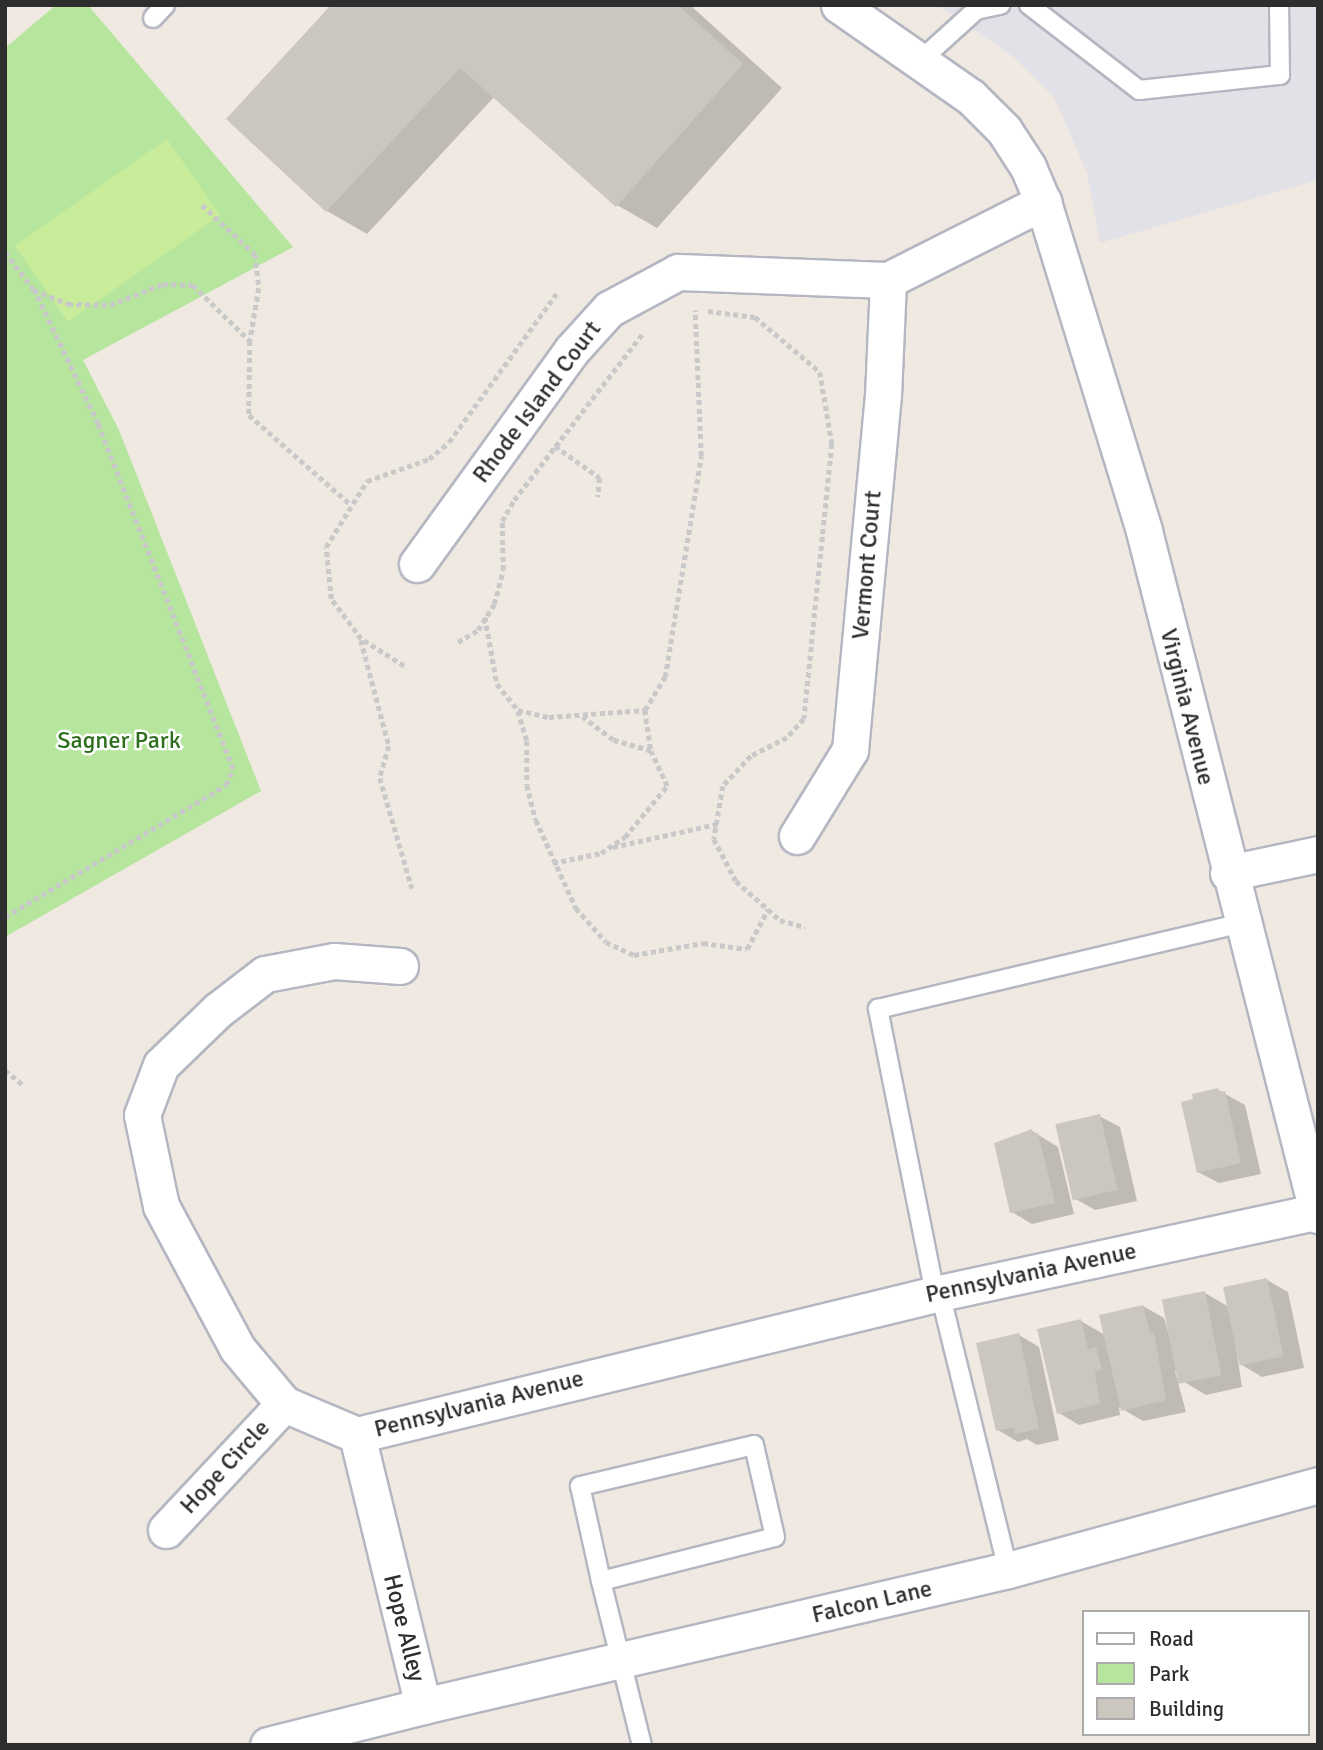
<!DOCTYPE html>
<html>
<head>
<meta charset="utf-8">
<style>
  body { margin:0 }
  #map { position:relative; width:1323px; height:1750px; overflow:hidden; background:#efe9e1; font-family:Signika,sans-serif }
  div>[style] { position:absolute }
  .industrial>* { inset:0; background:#e3e1e8 }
  .green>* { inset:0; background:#b6e59e }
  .pitch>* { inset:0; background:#c9ec9a; transform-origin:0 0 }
  .shadow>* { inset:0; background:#0003 }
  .building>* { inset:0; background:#cbc7bf; transform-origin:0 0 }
  .path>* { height:4.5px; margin-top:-2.25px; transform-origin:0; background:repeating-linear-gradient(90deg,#c9c9c9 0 5px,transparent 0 8.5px) }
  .roads { filter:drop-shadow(2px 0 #b4b7c1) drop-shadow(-2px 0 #b4b7c1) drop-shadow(0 2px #b4b7c1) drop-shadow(0 -2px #b4b7c1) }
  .lane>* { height:18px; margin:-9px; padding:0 9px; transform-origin:9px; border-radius:9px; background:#fff }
  .street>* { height:35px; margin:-17.5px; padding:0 17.5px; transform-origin:17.5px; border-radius:17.5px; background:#fff }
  span { translate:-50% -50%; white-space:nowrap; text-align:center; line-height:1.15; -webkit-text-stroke:5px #fff; paint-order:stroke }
  .street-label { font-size:24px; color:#2e2e2e }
  .park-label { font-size:24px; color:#2c6e1b }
  .frame { position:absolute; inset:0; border:7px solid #2e2e2e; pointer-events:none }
  .legend { position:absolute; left:1082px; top:1610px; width:228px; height:126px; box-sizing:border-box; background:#fff; border:2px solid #ababab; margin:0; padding:9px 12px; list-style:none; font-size:21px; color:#2e2e2e }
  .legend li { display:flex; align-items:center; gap:14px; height:35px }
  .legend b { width:35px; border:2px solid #ababab }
</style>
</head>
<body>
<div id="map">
  <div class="industrial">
    <i style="clip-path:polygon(937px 5px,1316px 5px,1318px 180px,1100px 243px,1087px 173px,1055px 99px,1014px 57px)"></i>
  </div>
  <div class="green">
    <i style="clip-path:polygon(56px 5px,88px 5px,293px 247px,83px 360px,119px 430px,261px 791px,5px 937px,5px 48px)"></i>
  </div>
  <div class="pitch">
    <i style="left:167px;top:139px;width:93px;height:186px;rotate:55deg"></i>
  </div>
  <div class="shadow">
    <i style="clip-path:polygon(334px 5px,690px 5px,782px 88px,657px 228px,617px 205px,495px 96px,367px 234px,327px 211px)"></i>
    <i style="clip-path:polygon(1218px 1090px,1245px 1105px,1261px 1174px,1219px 1183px,1198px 1172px)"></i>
    <i style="clip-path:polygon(1099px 1116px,1120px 1127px,1137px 1201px,1095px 1210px,1074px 1198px)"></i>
    <i style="clip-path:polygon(1032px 1131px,1058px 1147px,1074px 1214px,1032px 1224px,1012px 1212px)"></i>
    <i style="clip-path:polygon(1267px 1280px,1288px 1292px,1304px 1368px,1262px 1377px,1242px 1365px,1232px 1321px,1242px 1387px,1206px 1395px,1186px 1383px,1182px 1369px,1175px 1371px,1186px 1412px,1143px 1421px,1119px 1407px,1120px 1415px,1079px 1425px,1059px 1413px,1081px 1321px,1105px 1335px,1143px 1306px,1164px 1318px,1174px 1351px,1205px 1293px,1229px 1307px)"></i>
    <i style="clip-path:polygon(1019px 1335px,1039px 1347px,1059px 1440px,1037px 1445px,1027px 1439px,1018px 1442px,998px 1430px)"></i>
  </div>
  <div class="building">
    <i style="clip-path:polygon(331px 5px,678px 5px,743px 64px,616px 207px,460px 68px,326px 212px,226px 119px)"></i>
    <i style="clip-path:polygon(1218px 1088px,1219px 1092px,1225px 1091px,1241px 1163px,1197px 1173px,1181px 1102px,1193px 1099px,1192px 1094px)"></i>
    <i style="left:1100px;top:1114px;width:78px;height:46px;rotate:77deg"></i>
    <i style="clip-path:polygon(1032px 1129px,1033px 1134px,1038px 1133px,1055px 1203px,1010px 1213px,994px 1143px)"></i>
    <i style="left:1267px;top:1278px;width:80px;height:45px;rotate:78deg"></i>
    <i style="left:1205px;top:1291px;width:86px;height:44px;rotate:79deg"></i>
    <i style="clip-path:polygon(1143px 1305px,1150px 1333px,1154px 1332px,1166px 1400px,1121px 1411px,1099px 1315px)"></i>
    <i style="clip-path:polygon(1081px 1319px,1088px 1349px,1096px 1347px,1102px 1370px,1095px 1372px,1100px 1404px,1057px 1414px,1037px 1329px)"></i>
    <i style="clip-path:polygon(1019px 1333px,1039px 1429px,1015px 1434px,1013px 1427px,996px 1431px,976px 1343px)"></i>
  </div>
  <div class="path">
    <i style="left:202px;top:205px;width:72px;rotate:42.8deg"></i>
    <i style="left:255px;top:254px;width:34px;rotate:83deg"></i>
    <i style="left:259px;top:288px;width:54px;rotate:99.6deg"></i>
    <i style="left:250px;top:341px;width:74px;rotate:90.8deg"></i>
    <i style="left:249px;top:415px;width:135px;rotate:41.4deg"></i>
    <i style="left:5px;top:252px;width:48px;rotate:52.7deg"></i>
    <i style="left:34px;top:290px;width:37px;rotate:22deg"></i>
    <i style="left:68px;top:304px;width:42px;rotate:1.4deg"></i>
    <i style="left:110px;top:305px;width:57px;rotate:-21.6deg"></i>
    <i style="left:163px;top:284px;width:30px;rotate:2deg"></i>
    <i style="left:193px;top:285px;width:80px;rotate:44.5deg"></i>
    <i style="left:708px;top:311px;width:47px;rotate:7.3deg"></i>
    <i style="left:755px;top:317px;width:85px;rotate:40.2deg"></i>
    <i style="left:820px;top:372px;width:73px;rotate:80.5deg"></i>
    <i style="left:832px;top:444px;width:276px;rotate:95.8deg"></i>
    <i style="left:804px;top:719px;width:25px;rotate:132deg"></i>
    <i style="left:787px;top:738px;width:40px;rotate:153.4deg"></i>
    <i style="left:751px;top:756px;width:41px;rotate:133deg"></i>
    <i style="left:723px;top:786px;width:54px;rotate:99.6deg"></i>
    <i style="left:714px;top:839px;width:47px;rotate:62.4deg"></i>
    <i style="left:736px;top:881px;width:59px;rotate:41.6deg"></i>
    <i style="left:780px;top:920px;width:26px;rotate:16deg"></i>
    <i style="left:555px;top:446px;width:55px;rotate:35.4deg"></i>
    <i style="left:600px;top:478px;width:19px;rotate:96deg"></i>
    <i style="left:485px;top:617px;width:68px;rotate:79.8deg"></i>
    <i style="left:497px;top:684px;width:33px;rotate:51deg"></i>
    <i style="left:518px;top:710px;width:32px;rotate:13deg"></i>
    <i style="left:549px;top:717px;width:96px;rotate:-4.2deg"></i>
    <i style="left:645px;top:710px;width:39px;rotate:-59deg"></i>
    <i style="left:665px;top:677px;width:224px;rotate:-80.7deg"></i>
    <i style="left:701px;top:456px;width:146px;rotate:-92.4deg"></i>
    <i style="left:361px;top:640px;width:110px;rotate:75.2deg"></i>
    <i style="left:389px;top:746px;width:33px;rotate:106deg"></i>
    <i style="left:380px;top:778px;width:115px;rotate:73.8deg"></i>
    <i style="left:458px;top:642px;width:23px;rotate:-31deg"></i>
    <i style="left:478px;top:630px;width:31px;rotate:-58deg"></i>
    <i style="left:494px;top:604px;width:35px;rotate:-75deg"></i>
    <i style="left:503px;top:570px;width:49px;rotate:-91.2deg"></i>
    <i style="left:502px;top:521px;width:24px;rotate:-60deg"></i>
    <i style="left:514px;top:500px;width:211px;rotate:-52.3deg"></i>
    <i style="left:404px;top:666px;width:51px;rotate:-147.9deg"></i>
    <i style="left:361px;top:639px;width:50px;rotate:-126.9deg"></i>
    <i style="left:331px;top:599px;width:52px;rotate:-95.5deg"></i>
    <i style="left:326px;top:547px;width:78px;rotate:-58.2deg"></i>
    <i style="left:367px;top:481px;width:66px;rotate:-19.5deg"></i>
    <i style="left:429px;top:459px;width:26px;rotate:-40deg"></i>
    <i style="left:449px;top:442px;width:183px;rotate:-54.1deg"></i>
    <i style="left:645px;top:710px;width:41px;rotate:81.7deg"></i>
    <i style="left:518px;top:711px;width:31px;rotate:73deg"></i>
    <i style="left:527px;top:741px;width:44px;rotate:90deg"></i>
    <i style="left:527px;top:785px;width:36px;rotate:76deg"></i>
    <i style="left:536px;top:820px;width:97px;rotate:65.6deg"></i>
    <i style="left:576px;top:908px;width:45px;rotate:48.6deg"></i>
    <i style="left:606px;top:942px;width:31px;rotate:25deg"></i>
    <i style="left:634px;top:955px;width:70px;rotate:-9.9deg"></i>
    <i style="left:703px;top:943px;width:44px;rotate:7.8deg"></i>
    <i style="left:747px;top:949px;width:45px;rotate:-62.3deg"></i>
    <i style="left:613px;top:847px;width:107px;rotate:-12.5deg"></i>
    <i style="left:553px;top:863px;width:49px;rotate:-11.8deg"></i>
    <i style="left:601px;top:853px;width:29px;rotate:-34deg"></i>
    <i style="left:625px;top:837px;width:66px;rotate:-50.5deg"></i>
    <i style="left:667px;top:786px;width:38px;rotate:-115deg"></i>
    <i style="left:651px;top:751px;width:40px;rotate:-164deg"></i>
    <i style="left:613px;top:740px;width:38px;rotate:-143deg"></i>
    <i style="left:5px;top:917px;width:257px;rotate:-30.8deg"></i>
    <i style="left:226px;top:785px;width:17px;rotate:-66deg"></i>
    <i style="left:233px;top:769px;width:370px;rotate:-111.4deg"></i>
    <i style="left:98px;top:424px;width:148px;rotate:-115.5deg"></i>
    <i style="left:5px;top:1070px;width:25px;rotate:40deg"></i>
  </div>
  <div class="roads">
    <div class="lane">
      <i style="left:1029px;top:5px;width:139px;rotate:37.7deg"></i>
      <i style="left:1139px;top:90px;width:142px;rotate:-6.1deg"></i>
      <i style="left:1280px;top:75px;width:70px;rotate:-90.8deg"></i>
      <i style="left:153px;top:18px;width:18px;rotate:-47deg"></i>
      <i style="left:922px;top:59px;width:73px;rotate:-42.2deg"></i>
      <i style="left:976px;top:10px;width:25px;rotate:-12deg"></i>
      <i style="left:940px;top:1293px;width:285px;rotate:76.2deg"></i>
      <i style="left:935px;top:1294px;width:291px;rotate:-101.3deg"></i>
      <i style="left:878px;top:1009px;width:374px;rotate:-13.3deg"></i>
      <i style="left:601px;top:1581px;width:179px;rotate:-14.2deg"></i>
      <i style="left:775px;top:1537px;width:94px;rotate:-102.9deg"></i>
      <i style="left:754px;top:1445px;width:179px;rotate:166.7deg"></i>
      <i style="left:580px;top:1486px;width:97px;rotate:77.5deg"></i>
      <i style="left:601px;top:1581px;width:169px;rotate:76deg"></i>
    </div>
    <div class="street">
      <i style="left:839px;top:5px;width:161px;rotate:34.9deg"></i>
      <i style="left:971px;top:97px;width:47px;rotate:45deg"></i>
      <i style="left:1004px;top:130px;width:44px;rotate:57deg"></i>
      <i style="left:1028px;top:167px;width:38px;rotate:67deg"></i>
      <i style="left:1043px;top:202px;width:344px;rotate:72.9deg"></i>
      <i style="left:1144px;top:531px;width:706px;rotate:75.73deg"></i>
      <i style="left:417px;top:564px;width:263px;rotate:-54.1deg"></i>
      <i style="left:571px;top:351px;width:57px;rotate:-47.9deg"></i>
      <i style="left:609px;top:309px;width:78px;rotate:-28.2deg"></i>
      <i style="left:678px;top:272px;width:210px;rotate:2.2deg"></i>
      <i style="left:888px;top:280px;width:174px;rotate:-26.7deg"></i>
      <i style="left:797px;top:836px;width:101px;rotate:-58.4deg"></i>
      <i style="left:850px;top:750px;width:356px;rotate:-84.7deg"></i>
      <i style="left:883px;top:396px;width:116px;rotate:-87.5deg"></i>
      <i style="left:1228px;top:873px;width:92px;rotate:-11.9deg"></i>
      <i style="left:400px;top:966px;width:66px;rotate:-175.7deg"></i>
      <i style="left:334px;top:961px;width:70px;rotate:169.3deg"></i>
      <i style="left:265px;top:974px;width:59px;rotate:142.5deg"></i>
      <i style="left:218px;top:1010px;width:79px;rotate:136deg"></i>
      <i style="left:161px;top:1065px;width:53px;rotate:110.8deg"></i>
      <i style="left:142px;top:1115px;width:93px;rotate:78.2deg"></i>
      <i style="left:161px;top:1206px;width:161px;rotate:61.8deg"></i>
      <i style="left:237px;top:1348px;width:73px;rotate:50deg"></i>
      <i style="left:284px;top:1404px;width:79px;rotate:23deg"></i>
      <i style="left:357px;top:1435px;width:600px;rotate:-13.69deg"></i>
      <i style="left:940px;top:1293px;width:387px;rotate:-12.2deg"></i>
      <i style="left:166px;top:1530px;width:173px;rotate:-46.9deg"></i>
      <i style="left:423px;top:1706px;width:601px;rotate:-13.09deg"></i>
      <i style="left:1008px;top:1570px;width:321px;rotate:-15.3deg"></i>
      <i style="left:268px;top:1745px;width:160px;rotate:-14.1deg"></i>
      <i style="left:423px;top:1706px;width:279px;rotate:-103.7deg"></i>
    </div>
  </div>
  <div class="street-label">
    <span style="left:537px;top:402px;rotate:-53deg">Rhode Island Court</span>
    <span style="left:867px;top:565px;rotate:-85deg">Vermont Court</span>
    <span style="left:1187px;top:707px;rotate:76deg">Virginia Avenue</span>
    <span style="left:1031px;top:1273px;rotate:-12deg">Pennsylvania Avenue</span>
    <span style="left:479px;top:1404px;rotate:-14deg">Pennsylvania Avenue</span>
    <span style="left:225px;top:1467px;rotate:-47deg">Hope Circle</span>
    <span style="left:872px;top:1602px;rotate:-13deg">Falcon Lane</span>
    <span style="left:404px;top:1628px;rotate:76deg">Hope Alley</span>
  </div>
  <div class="park-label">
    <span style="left:119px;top:741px">Sagner Park</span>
  </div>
  <div class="frame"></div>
  <ul class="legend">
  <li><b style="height:9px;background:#fff"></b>Road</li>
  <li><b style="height:19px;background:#b6e59e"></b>Park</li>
  <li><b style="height:19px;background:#cbc7bf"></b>Building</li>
  </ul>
</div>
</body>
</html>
